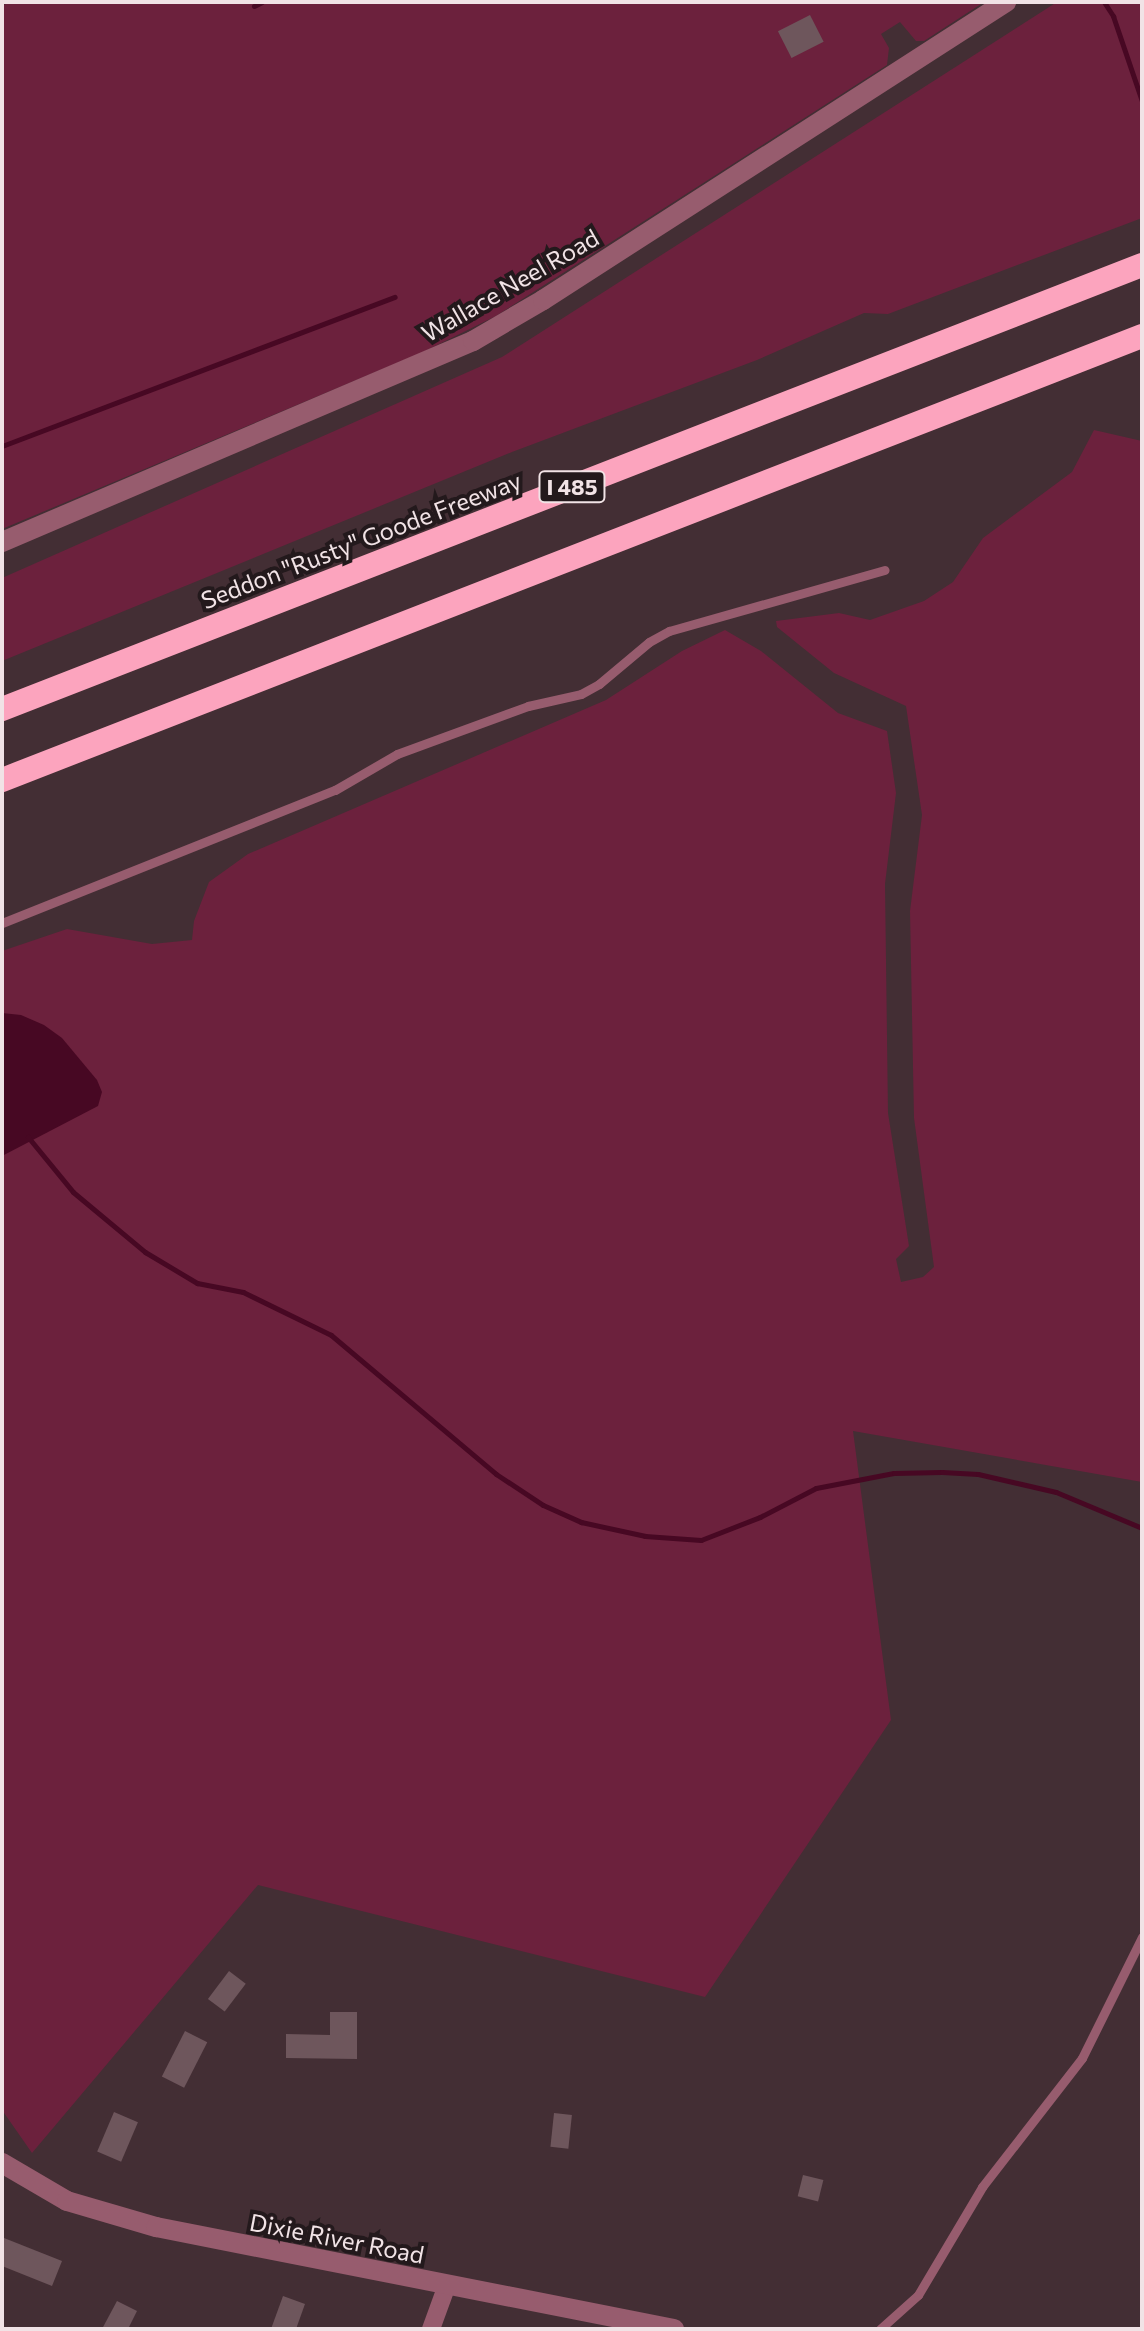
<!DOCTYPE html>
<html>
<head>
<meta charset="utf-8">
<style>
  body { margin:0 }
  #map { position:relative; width:1144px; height:2331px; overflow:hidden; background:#432e34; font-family:Commissioner,sans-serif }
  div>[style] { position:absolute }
  .green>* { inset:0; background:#6c213d }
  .water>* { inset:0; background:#470823 }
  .stream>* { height:5px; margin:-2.5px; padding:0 2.5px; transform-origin:2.5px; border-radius:2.5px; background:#470823 }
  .building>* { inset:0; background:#6e565c; transform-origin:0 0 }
  .service>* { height:9px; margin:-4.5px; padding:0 4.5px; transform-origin:4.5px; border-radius:4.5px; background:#975c6e }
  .minor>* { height:18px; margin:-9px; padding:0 9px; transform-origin:9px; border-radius:9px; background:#975c6e }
  .tertiary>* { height:20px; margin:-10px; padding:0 10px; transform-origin:10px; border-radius:10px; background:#975c6e }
  .motorway>* { height:24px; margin:-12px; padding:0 12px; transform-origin:12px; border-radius:12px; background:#fca4be }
  span { translate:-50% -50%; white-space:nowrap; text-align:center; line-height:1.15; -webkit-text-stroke:8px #23191c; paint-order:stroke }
  .shield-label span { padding:2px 6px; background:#23191c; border:2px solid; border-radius:6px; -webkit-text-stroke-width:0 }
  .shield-label { font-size:22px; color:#f1e3e6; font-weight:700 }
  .street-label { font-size:24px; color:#f1e3e6 }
  .frame { position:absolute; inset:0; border:4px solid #f1e3e6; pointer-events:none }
</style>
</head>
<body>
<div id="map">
  <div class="green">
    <i style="clip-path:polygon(9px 2px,984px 2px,924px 41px,916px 41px,900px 22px,881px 34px,889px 48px,887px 65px,496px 316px,423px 352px,2px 529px,2px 6px)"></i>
    <i style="clip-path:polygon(1057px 2px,1142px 2px,1142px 218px,888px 314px,864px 313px,757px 360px,512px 452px,2px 661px,2px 578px,502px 357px)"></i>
    <i style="clip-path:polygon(1094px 430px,1142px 441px,1142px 1482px,853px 1431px,891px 1720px,705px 1997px,258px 1885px,32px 2153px,2px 2110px,2px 951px,67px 929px,152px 944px,192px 940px,194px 921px,209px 882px,248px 854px,606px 700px,682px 651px,725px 630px,761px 651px,838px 713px,887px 731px,896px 793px,885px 884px,888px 1113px,909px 1246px,896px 1259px,901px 1282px,923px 1277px,934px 1267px,914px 1118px,910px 911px,922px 815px,906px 706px,834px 673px,777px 627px,776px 621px,839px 613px,870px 620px,924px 601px,953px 582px,983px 538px,1072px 472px)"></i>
  </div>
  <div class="water">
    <i style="clip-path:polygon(2px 1013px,21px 1015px,44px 1025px,62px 1038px,97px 1080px,102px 1092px,98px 1106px,2px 1156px)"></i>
  </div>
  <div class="stream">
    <i style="left:1104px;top:2px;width:17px;rotate:57deg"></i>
    <i style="left:1113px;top:16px;width:90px;rotate:71.2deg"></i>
    <i style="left:254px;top:6px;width:9px;rotate:-27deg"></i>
    <i style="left:2px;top:446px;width:420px;rotate:-20.8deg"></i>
    <i style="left:28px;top:1137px;width:71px;rotate:50.7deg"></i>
    <i style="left:73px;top:1192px;width:94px;rotate:39.8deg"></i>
    <i style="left:145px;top:1252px;width:61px;rotate:30.8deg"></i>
    <i style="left:197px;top:1283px;width:47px;rotate:11.1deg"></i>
    <i style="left:243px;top:1292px;width:98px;rotate:26deg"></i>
    <i style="left:331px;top:1335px;width:216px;rotate:40.1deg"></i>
    <i style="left:496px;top:1474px;width:56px;rotate:33.4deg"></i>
    <i style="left:543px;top:1505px;width:42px;rotate:24.1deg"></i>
    <i style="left:581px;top:1522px;width:66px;rotate:12.3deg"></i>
    <i style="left:645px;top:1536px;width:56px;rotate:4.1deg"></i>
    <i style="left:701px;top:1540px;width:63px;rotate:-21.3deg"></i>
    <i style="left:760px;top:1517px;width:63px;rotate:-27.4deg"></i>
    <i style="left:816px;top:1488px;width:79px;rotate:-10.9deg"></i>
    <i style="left:894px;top:1473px;width:48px;rotate:-1.2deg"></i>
    <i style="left:942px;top:1472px;width:36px;rotate:3deg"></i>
    <i style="left:978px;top:1474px;width:80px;rotate:13deg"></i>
    <i style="left:1056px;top:1492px;width:93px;rotate:22.7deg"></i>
  </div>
  <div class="building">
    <i style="left:810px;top:15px;width:30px;height:36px;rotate:63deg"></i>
    <i style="left:229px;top:1971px;width:21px;height:35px;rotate:37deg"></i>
    <i style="clip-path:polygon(330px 2012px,357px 2012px,357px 2059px,286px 2058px,286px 2034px,330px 2035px)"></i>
    <i style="left:185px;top:2031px;width:25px;height:51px;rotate:27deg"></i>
    <i style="left:114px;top:2112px;width:26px;height:43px;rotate:23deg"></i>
    <i style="left:554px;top:2113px;width:18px;height:34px;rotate:6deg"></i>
    <i style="left:803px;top:2175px;width:21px;height:22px;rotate:14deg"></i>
    <i style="clip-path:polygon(4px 2238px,62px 2261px,52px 2286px,2px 2266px)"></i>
    <i style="clip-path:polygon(283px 2296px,305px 2304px,296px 2329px,271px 2329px)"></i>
    <i style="clip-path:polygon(117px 2301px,137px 2311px,128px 2329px,102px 2329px)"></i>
  </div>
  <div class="service">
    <i style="left:2px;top:923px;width:359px;rotate:-21.8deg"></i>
    <i style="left:335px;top:790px;width:72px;rotate:-30.1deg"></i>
    <i style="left:397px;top:754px;width:140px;rotate:-20.1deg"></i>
    <i style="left:528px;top:706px;width:54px;rotate:-12.8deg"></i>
    <i style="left:581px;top:694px;width:21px;rotate:-29deg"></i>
    <i style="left:599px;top:684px;width:65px;rotate:-40deg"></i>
    <i style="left:649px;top:642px;width:23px;rotate:-29deg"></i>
    <i style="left:669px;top:631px;width:224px;rotate:-15.8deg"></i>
    <i style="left:880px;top:2329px;width:51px;rotate:-41.8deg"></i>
    <i style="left:918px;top:2295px;width:126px;rotate:-59.3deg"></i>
    <i style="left:982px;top:2187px;width:163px;rotate:-52.2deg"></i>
    <i style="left:1082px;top:2058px;width:135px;rotate:-63.6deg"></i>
  </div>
  <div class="minor">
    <i style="left:431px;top:2329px;width:47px;rotate:-70deg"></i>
  </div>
  <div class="tertiary">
    <i style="left:2px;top:542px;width:512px;rotate:-23.11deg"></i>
    <i style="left:473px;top:341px;width:81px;rotate:-30.4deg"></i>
    <i style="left:543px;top:300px;width:551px;rotate:-32.77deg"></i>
    <i style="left:2px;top:2163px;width:75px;rotate:30.3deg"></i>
    <i style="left:67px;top:2201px;width:93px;rotate:16.3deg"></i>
    <i style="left:156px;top:2227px;width:528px;rotate:11.14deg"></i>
  </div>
  <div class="motorway">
    <i style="left:2px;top:709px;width:1223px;rotate:-21.28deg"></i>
    <i style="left:2px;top:780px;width:1223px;rotate:-21.28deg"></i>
  </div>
  <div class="shield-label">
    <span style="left:572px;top:487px">I 485</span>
  </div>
  <div class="street-label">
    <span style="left:510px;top:285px;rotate:-30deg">Wallace Neel Road</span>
    <span style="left:361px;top:540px;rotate:-21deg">Seddon "Rusty" Goode Freeway</span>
    <span style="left:337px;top:2238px;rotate:11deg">Dixie River Road</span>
  </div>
  <div class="frame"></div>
</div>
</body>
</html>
